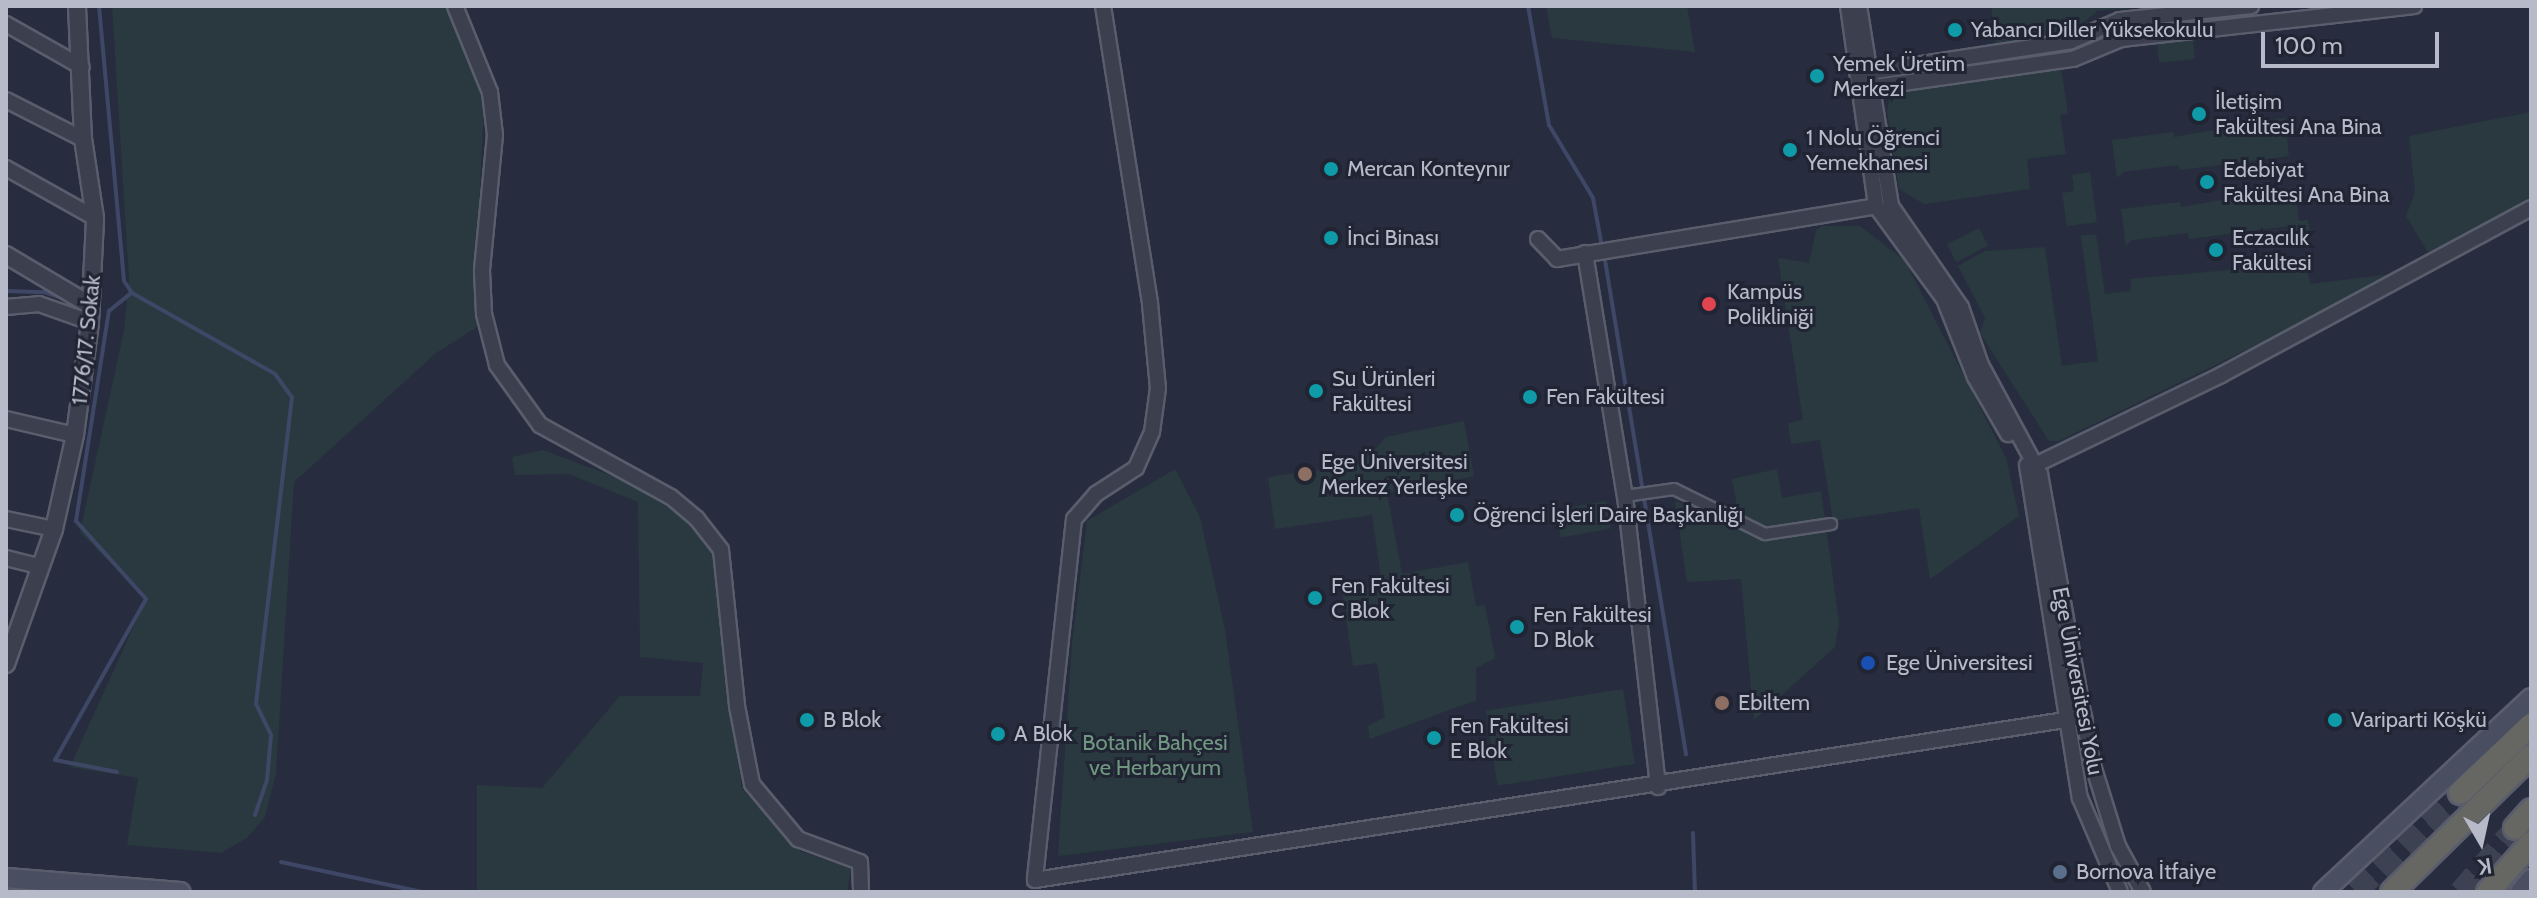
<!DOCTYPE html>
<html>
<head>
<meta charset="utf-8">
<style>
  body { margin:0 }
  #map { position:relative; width:2537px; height:898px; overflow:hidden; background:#272d3e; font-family:Cabin,sans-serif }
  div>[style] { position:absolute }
  .green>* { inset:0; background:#29393f; transform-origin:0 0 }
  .stream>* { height:4px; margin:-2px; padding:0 2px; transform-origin:2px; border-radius:2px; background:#3e4766 }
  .trunk-tunnel>* { height:22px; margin-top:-11px; transform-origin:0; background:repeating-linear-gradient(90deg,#3d4253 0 22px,transparent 0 33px) }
  .roads { filter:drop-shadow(2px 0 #595d6c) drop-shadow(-2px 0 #595d6c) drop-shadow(0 2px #595d6c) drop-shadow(0 -2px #595d6c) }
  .pedestrian>* { height:10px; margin:-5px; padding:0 5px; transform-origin:5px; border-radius:5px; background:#3b3f4e }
  .minor>* { height:14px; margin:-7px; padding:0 7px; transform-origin:7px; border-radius:7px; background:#3b3f4e }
  .tertiary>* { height:16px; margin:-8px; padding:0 8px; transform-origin:8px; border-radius:8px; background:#3b3f4e }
  .secondary>* { height:18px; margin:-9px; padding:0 9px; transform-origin:9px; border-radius:9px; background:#494e61 }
  .trunk>* { height:22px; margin:-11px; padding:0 11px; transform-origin:11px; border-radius:11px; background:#666663 }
  .dots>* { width:22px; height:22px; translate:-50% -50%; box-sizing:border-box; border:4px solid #202433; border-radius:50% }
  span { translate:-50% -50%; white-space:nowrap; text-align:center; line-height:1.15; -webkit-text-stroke:6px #202433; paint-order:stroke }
  .poi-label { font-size:22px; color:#b7bbc9 }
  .left { translate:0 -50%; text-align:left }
  .street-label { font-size:22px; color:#b7bbc9 }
  .park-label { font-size:22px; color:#709881 }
  .frame { position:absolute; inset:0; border:8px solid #b7bbc9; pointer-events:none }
  .north { position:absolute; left:2441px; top:802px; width:80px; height:80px; -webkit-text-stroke:6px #202433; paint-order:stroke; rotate:171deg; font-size:22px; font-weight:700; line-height:32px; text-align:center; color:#b7bbc9 }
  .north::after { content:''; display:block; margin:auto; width:28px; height:36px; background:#b7bbc9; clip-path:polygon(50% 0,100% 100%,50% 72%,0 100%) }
  .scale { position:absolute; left:2261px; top:32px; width:178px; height:36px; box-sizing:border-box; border:4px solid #b7bbc9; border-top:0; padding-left:10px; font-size:24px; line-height:28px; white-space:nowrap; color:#b7bbc9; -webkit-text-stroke:6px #202433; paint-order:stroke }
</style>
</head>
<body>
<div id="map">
  <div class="green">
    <i style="clip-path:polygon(112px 6px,453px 6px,485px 92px,475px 281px,480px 325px,436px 353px,294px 482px,276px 773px,265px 817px,247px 838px,221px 853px,127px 845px,138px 778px,70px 767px,146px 599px,80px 532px,124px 331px,129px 279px)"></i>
    <i style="clip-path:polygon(1546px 6px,1687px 6px,1695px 52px,1552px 38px)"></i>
    <i style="clip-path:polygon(1991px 6px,2155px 6px,2097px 11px,2069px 34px,1996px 43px)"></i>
    <i style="left:2193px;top:40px;width:19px;height:36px;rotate:84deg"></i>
    <i style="clip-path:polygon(2061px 67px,2068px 114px,2060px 115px,2066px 154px,2027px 159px,2030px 189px,1924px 204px,1899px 189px,1887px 111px,1891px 92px)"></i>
    <i style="clip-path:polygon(2531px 112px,2531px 202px,2428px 252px,2406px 216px,2415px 192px,2409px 136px)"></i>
    <i style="clip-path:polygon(2285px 118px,2289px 156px,2180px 170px,2178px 165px,2123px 172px,2117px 178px,2112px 140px,2173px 132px,2174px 137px)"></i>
    <i style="clip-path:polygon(2090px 172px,2097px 222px,2067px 226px,2062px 193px,2074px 191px,2072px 175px)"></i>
    <i style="clip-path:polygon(2295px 187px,2299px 221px,2308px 220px,2310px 230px,2291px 232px,2290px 226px,2189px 239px,2188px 233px,2132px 240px,2126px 246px,2121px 209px,2180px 202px,2181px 207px)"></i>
    <i style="clip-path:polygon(1822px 226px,1860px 226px,1905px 261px,2006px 458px,2019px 516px,1930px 579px,1919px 508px,1833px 521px,1820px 440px,1791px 444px,1788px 423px,1803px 420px,1778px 258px,1809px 263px,1816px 230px)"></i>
    <i style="left:1979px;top:228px;width:20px;height:36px;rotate:63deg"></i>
    <i style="clip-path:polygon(2096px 234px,2105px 294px,2131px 291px,2130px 279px,2262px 267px,2262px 261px,2305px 255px,2310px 284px,2406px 272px,2059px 441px,2049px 441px,1980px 333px,1985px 318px,1958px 266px,1985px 251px,2045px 247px,2062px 366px,2098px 361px,2081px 236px,2069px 237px)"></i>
    <i style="clip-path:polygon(1464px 421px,1474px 476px,1387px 493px,1402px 574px,1468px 562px,1476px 606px,1485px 605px,1495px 658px,1476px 668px,1476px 700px,1370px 739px,1368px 726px,1385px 717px,1377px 663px,1353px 666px,1342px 591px,1382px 585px,1372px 515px,1275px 529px,1268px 477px,1361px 464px,1386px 437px)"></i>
    <i style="clip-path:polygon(543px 450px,623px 480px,658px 500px,695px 528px,712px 553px,742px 789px,800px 851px,851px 869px,847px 892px,477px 892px,477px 785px,542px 788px,620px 696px,700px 696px,703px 663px,640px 657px,638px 502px,569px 474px,515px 475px,512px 457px)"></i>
    <i style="clip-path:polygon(1175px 469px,1200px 517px,1225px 630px,1253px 832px,1058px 856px,1072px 644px,1087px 521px)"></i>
    <i style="clip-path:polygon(1777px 469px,1782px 498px,1821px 491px,1839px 622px,1835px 647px,1754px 720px,1741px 579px,1687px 582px,1675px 501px,1740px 522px,1732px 479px)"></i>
    <i style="left:1606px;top:501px;width:28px;height:51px;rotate:80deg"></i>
    <i style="left:1623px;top:689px;width:76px;height:139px;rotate:81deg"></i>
  </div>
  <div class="stream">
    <i style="left:99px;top:6px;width:276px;rotate:84.8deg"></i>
    <i style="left:124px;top:281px;width:14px;rotate:56deg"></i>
    <i style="left:132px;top:293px;width:164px;rotate:29.5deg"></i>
    <i style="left:275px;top:374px;width:29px;rotate:54deg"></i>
    <i style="left:292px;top:397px;width:309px;rotate:96.7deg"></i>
    <i style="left:256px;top:704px;width:34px;rotate:64deg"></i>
    <i style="left:271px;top:735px;width:45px;rotate:95.1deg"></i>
    <i style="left:267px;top:780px;width:37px;rotate:109deg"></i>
    <i style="left:1528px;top:6px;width:121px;rotate:80deg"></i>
    <i style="left:1549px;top:125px;width:85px;rotate:58.9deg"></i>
    <i style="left:1593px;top:198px;width:44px;rotate:79.5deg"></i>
    <i style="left:1605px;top:260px;width:501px;rotate:80.69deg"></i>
    <i style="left:6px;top:291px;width:38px;rotate:2deg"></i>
    <i style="left:44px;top:292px;width:23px;rotate:18deg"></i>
    <i style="left:117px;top:772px;width:63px;rotate:-169deg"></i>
    <i style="left:55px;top:760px;width:185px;rotate:-60.5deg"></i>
    <i style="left:146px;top:599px;width:105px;rotate:-131.9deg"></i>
    <i style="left:76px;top:521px;width:213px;rotate:-81.1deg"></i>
    <i style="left:109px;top:311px;width:28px;rotate:-39deg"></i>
    <i style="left:1693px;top:833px;width:59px;rotate:88.1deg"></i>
    <i style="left:281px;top:862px;width:144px;rotate:12deg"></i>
  </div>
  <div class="trunk-tunnel">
    <i style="left:2356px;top:892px;width:144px;rotate:-43.6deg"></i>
    <i style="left:2460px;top:892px;width:84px;rotate:-49.3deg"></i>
  </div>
  <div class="roads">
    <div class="pedestrian">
      <i style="left:1625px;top:496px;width:49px;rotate:-8.1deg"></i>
      <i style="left:1674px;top:489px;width:102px;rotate:26.3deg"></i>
      <i style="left:1765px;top:534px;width:67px;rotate:-8.6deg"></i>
    </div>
    <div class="minor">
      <i style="left:455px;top:6px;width:93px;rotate:67.9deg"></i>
      <i style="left:490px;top:92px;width:43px;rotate:83.4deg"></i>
      <i style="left:495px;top:135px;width:137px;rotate:95.5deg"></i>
      <i style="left:482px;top:271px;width:43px;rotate:87.3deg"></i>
      <i style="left:484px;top:314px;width:53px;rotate:75.7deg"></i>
      <i style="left:497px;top:365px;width:74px;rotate:54.4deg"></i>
      <i style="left:540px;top:425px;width:149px;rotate:28.8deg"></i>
      <i style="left:671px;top:497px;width:34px;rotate:40deg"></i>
      <i style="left:697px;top:519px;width:39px;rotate:52deg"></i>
      <i style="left:721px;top:550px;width:157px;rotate:84.1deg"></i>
      <i style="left:737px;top:706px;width:79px;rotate:79.1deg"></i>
      <i style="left:752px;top:784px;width:72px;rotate:50.1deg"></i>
      <i style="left:798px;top:839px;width:66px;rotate:20.4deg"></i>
      <i style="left:860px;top:862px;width:30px;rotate:88deg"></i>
      <i style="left:1103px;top:6px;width:302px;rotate:81deg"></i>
      <i style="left:1150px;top:304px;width:84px;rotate:84.6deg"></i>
      <i style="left:1158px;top:388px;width:44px;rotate:97.8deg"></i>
      <i style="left:1152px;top:432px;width:39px;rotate:114deg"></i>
      <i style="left:1136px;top:468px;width:48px;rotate:147deg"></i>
      <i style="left:1096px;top:494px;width:33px;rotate:131deg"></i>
      <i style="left:1074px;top:519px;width:363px;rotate:96.2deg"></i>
      <i style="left:1035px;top:880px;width:1062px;rotate:-8.83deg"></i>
      <i style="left:1848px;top:6px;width:202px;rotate:82deg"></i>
      <i style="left:1876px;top:206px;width:115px;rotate:53.8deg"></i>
      <i style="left:1944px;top:299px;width:84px;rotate:68.3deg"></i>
      <i style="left:1975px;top:377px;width:66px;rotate:59.9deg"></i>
      <i style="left:1859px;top:6px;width:203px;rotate:80.9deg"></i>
      <i style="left:1891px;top:206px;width:123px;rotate:55.3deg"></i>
      <i style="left:1961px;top:307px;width:61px;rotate:71deg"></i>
      <i style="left:1981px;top:365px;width:124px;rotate:61.6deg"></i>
      <i style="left:2040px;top:474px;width:293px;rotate:79.8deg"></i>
      <i style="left:2092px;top:762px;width:88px;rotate:72.8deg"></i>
      <i style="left:2118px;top:846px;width:52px;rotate:61.5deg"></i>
      <i style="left:6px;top:24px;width:87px;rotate:29.5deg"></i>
      <i style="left:1863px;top:73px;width:210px;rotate:-8.7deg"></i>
      <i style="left:2071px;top:41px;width:53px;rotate:-23.2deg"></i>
      <i style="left:2120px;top:20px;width:132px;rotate:-6.1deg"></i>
      <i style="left:1861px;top:89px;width:214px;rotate:-8.1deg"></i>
      <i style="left:2073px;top:59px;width:52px;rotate:-22.6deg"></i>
      <i style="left:2121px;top:39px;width:295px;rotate:-6.4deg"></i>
      <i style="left:6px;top:100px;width:86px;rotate:26.9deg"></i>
      <i style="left:6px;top:168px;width:102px;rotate:29.3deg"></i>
      <i style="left:1538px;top:239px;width:28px;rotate:46deg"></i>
      <i style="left:1557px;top:259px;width:323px;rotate:-9.4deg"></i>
      <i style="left:1585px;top:253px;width:246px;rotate:80.7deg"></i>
      <i style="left:1625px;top:496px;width:293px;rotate:83.5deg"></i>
      <i style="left:6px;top:307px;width:33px;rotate:-5deg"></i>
      <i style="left:39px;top:304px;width:54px;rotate:19.4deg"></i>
      <i style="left:6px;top:419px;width:71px;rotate:13.1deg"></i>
      <i style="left:2027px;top:465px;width:337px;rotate:81deg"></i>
      <i style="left:2080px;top:798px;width:102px;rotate:66.9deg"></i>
      <i style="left:2029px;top:468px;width:213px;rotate:-25.8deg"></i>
      <i style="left:2221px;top:375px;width:352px;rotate:-28.3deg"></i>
      <i style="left:6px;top:519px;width:49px;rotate:11.8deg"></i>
      <i style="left:6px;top:558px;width:36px;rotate:14deg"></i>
    </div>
    <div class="tertiary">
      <i style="left:6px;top:255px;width:98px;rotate:30.8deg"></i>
      <i style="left:6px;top:664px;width:143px;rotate:-70.4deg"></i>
      <i style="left:54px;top:529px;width:96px;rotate:-77.4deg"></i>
      <i style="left:75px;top:435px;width:114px;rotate:-82.4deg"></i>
      <i style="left:90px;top:322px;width:104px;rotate:-87.2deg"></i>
      <i style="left:95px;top:218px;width:80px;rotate:-98.6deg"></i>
      <i style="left:83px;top:139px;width:133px;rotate:-92.6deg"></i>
    </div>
    <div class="secondary">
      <i style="left:6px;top:878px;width:175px;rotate:4.6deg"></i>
      <i style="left:2323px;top:892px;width:284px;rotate:-43deg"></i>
      <i style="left:2520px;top:892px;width:17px;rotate:-50deg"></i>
    </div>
    <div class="trunk">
      <i style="left:2460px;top:793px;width:98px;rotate:-43.8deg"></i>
      <i style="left:2515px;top:828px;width:24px;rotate:-48deg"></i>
      <i style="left:2392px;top:892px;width:194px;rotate:-44.4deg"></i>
      <i style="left:2488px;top:892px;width:65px;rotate:-48.7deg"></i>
    </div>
  </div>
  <div class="dots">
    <i style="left:1955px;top:30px;background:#0f9aa8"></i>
    <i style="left:1817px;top:76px;background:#0f9aa8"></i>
    <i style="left:2199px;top:114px;background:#0f9aa8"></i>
    <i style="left:1790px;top:150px;background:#0f9aa8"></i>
    <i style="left:1331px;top:169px;background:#0f9aa8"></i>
    <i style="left:2207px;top:182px;background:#0f9aa8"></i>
    <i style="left:1331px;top:238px;background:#0f9aa8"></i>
    <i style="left:2216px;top:250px;background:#0f9aa8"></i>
    <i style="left:1709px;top:304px;background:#e0444e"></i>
    <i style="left:1316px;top:391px;background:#0f9aa8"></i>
    <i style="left:1530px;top:397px;background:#0f9aa8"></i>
    <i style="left:1305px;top:474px;background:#8d6e63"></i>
    <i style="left:1457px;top:515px;background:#0f9aa8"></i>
    <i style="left:1315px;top:598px;background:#0f9aa8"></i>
    <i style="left:1517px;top:627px;background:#0f9aa8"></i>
    <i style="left:1868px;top:663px;background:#1a4fb4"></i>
    <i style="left:1722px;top:703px;background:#8d6e63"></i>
    <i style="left:807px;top:720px;background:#0f9aa8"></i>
    <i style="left:2335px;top:720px;background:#0f9aa8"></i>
    <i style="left:998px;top:734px;background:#0f9aa8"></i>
    <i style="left:1434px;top:738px;background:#0f9aa8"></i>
    <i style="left:2060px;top:872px;background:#5c6f8a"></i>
  </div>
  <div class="poi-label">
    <span class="left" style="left:1971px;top:30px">Yabancı Diller Yüksekokulu</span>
    <span class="left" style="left:1833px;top:76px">Yemek Üretim<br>Merkezi</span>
    <span class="left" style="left:2215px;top:114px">İletişim<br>Fakültesi Ana Bina</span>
    <span class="left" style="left:1806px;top:150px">1 Nolu Öğrenci<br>Yemekhanesi</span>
    <span class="left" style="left:1347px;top:169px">Mercan Konteynır</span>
    <span class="left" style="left:2223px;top:182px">Edebiyat<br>Fakültesi Ana Bina</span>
    <span class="left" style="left:2232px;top:250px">Eczacılık<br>Fakültesi</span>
    <span class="left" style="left:1347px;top:238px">İnci Binası</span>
    <span class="left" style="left:1727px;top:304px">Kampüs<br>Polikliniği</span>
    <span class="left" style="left:1332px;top:391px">Su Ürünleri<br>Fakültesi</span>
    <span class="left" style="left:1546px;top:397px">Fen Fakültesi</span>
    <span class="left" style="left:1321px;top:474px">Ege Üniversitesi<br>Merkez Yerleşke</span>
    <span class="left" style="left:1473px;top:515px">Öğrenci İşleri Daire Başkanlığı</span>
    <span class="left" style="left:1331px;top:598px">Fen Fakültesi<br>C Blok</span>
    <span class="left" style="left:1533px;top:627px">Fen Fakültesi<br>D Blok</span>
    <span class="left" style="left:1886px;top:663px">Ege Üniversitesi</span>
    <span class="left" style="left:1738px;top:703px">Ebiltem</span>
    <span class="left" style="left:823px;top:720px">B Blok</span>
    <span class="left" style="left:2351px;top:720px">Variparti Köşkü</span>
    <span class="left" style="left:1450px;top:738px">Fen Fakültesi<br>E Blok</span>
    <span class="left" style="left:1014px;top:734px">A Blok</span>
    <span class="left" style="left:2076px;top:872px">Bornova İtfaiye</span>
  </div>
  <div class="street-label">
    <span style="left:86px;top:340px;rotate:-84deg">1776/17. Sokak</span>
    <span style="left:2078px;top:681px;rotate:79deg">Ege Üniversitesi Yolu</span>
  </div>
  <div class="park-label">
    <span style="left:1155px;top:755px">Botanik Bahçesi<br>ve Herbaryum</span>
  </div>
  <div class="frame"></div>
  <div class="north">K</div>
  <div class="scale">100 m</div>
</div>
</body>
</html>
